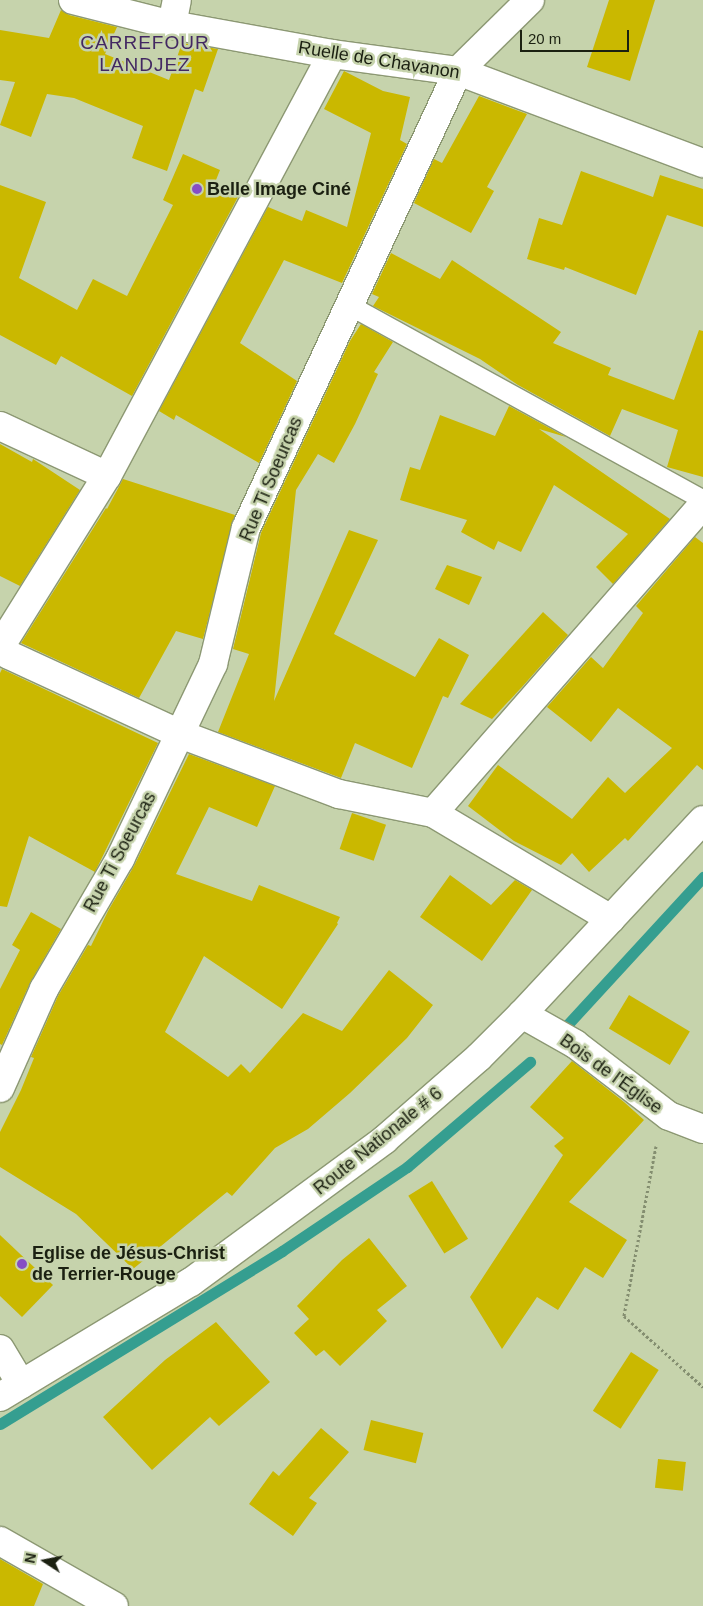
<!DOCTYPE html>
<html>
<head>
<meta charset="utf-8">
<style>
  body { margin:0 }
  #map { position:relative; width:703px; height:1606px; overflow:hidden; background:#c6d3ac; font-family:Helvetica,sans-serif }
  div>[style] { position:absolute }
  .stream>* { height:11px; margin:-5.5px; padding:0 5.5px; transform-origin:5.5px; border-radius:5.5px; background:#359e90 }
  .building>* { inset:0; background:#cab800; transform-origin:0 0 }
  .path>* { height:3px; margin-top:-1.5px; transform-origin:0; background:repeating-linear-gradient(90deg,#848e70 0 2.5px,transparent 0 5px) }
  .roads { filter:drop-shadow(1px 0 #8c9873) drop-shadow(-1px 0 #8c9873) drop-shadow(0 1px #8c9873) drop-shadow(0 -1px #8c9873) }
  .lane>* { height:19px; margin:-9.5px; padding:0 9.5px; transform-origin:9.5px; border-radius:9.5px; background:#fff }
  .street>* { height:28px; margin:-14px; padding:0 14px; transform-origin:14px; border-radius:14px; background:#fff }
  .primary>* { height:28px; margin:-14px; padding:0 14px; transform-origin:14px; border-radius:14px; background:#fff }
  .dots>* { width:14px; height:14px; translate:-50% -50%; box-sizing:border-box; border:2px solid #c6d3ac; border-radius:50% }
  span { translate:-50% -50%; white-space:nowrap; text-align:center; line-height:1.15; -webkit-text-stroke:5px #c6d3ac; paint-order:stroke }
  .street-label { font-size:18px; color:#1b2011 }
  .poi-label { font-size:18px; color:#1b2011; font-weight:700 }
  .left { translate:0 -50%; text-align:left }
  .neighbourhood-label { font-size:19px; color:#432862; letter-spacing:1px }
  .north { position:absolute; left:20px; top:1536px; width:50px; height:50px; -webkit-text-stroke:4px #c6d3ac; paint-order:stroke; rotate:281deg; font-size:14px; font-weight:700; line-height:20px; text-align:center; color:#1b2011 }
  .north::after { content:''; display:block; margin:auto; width:18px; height:22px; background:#1b2011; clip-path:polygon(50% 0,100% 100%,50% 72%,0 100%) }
  .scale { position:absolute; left:520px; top:30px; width:109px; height:22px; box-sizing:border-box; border:2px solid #1b2011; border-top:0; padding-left:6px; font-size:15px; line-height:18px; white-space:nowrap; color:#1b2011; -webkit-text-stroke:4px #c6d3ac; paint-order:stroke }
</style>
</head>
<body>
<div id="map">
  <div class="stream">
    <i style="left:568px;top:1024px;width:200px;rotate:-47.4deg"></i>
    <i style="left:0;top:1424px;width:331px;rotate:-31.5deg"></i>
    <i style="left:282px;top:1251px;width:151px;rotate:-33.9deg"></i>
    <i style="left:407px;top:1167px;width:162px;rotate:-40.5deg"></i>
  </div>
  <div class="building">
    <i style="clip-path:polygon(609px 0,655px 0,630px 81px,587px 67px)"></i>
    <i style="clip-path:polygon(61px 10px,69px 15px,117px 27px,105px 54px,169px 80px,182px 43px,218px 49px,203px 92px,195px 89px,167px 171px,132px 158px,143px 126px,74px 98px,47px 94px,31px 137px,0 125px,15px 82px,0 80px,0 30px,49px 38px)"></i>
    <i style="clip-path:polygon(344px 71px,383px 91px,410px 97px,400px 140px,407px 144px,342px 283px,284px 260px,240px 343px,297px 381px,259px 463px,176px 415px,174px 420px,159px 411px,268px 207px,302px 221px,306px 210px,347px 227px,371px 133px,324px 109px)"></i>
    <i style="clip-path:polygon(479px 96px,527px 114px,487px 187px,494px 191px,471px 233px,414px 203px,434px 159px,442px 163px)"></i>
    <i style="clip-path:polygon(183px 154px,220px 170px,214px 185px,239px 195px,132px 396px,61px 356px,56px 365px,0 335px,0 185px,46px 202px,19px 278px,77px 310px,93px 279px,127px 296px,173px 205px,163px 200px)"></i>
    <i style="clip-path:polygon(581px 171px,653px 197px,660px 175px,703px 189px,703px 227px,667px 215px,636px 295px,565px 267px,564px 270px,527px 259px,539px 218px,562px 225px)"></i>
    <i style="clip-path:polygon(391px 253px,440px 279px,452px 260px,561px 332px,553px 343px,611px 368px,608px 375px,674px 400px,699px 330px,703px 331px,703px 477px,667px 467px,678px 430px,622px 409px,610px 436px,518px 385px,480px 359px,373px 306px,379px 297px,372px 294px)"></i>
    <i style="clip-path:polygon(361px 324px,393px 342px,374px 372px,378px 374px,355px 424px,334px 463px,318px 454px,296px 490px,274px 701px,349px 530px,378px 540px,334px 634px,415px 677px,439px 638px,469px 655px,448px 698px,443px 696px,412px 768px,355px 743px,341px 778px,218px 732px,249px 654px,233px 649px,261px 533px,350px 341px)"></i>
    <i style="clip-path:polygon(509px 406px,566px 437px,539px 429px,670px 519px,613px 584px,596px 567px,628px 534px,554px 485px,521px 552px,498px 541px,494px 550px,461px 532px,467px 520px,400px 500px,410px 467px,420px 470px,440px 415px,495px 436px)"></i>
    <i style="clip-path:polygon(0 444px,32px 462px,33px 459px,80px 490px,20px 586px,0 576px)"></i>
    <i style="clip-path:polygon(123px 479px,235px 515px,203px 639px,176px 631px,139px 698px,21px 643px,106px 508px,107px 509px)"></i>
    <i style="clip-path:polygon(695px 537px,703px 543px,703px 770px,697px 765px,628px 841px,625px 838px,589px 872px,572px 853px,561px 865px,514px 841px,468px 806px,498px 765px,572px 819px,608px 777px,625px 793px,672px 748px,618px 708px,591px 742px,547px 707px,591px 657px,603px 668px,643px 613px,636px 606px)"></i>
    <i style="clip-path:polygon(447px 565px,482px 577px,469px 605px,435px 589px)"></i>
    <i style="clip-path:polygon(543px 612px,568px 635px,522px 687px,492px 719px,460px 704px)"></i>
    <i style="clip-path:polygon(2px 669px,158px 743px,95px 872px,29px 836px,7px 907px,0 906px,0 673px)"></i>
    <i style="clip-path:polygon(189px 754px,275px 786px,257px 827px,209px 807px,176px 874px,252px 901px,259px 885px,340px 917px,337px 923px,338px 924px,282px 1009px,204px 956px,165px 1032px,228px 1077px,241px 1064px,250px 1073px,303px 1013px,342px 1031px,389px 970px,433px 1005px,407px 1038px,350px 1093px,308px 1129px,275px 1148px,232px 1196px,227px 1192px,133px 1269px,76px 1214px,0 1167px,0 1132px,21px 1090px,34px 1058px,31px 1057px,58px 996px,88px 945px,91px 946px,108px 911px,134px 866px)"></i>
    <i style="left:352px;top:813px;width:36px;height:38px;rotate:19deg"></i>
    <i style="clip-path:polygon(450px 875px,491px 905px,515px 880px,532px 890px,482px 961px,420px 917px)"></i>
    <i style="clip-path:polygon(31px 912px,61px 929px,30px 983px,2px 1045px,0 1044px,0 989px,20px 950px,12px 945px)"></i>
    <i style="left:629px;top:995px;width:71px;height:39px;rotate:31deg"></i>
    <i style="clip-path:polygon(572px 1061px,624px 1102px,644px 1120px,569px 1202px,627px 1240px,603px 1278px,585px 1267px,558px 1310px,537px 1297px,502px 1349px,470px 1297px,563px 1155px,554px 1146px,564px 1138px,530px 1107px)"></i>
    <i style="left:432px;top:1181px;width:68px;height:28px;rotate:58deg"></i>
    <i style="clip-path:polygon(0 1235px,53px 1285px,22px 1317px,0 1296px)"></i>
    <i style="clip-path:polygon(369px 1238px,407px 1286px,377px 1310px,387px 1321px,340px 1366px,324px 1350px,316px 1356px,294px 1333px,309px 1319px,297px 1306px,342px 1260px)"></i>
    <i style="clip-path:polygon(216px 1322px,270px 1382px,219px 1426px,210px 1417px,152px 1470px,103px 1417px,165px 1360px)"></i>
    <i style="left:631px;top:1352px;width:33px;height:70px;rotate:33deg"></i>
    <i style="left:371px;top:1420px;width:54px;height:31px;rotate:14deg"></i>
    <i style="clip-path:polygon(321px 1428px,349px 1452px,309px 1498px,317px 1503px,293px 1536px,249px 1504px,273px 1471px,279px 1476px)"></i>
    <i style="left:658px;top:1459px;width:28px;height:29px;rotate:6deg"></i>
    <i style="clip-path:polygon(0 1559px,43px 1584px,34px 1606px,0 1606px)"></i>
  </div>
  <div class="path">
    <i style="left:656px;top:1146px;width:173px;rotate:100.7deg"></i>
    <i style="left:624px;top:1316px;width:106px;rotate:41.9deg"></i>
  </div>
  <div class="roads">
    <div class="lane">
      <i style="left:349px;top:305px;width:404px;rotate:28.8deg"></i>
    </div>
    <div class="street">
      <i style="left:73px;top:0;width:102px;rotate:14.2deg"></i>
      <i style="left:172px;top:25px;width:163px;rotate:10.3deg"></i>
      <i style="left:332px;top:54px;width:127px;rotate:7.7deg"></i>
      <i style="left:458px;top:71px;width:262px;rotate:20.6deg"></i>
      <i style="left:172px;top:25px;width:25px;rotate:-79deg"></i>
      <i style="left:0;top:426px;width:118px;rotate:25deg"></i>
      <i style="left:0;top:647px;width:202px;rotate:-58deg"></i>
      <i style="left:107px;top:476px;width:478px;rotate:-61.9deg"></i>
      <i style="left:0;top:648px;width:11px;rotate:38deg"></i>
      <i style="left:9px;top:655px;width:188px;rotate:24.8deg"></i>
      <i style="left:180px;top:734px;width:170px;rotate:20.7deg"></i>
      <i style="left:339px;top:794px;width:96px;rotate:11.4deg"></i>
      <i style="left:433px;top:813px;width:207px;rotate:30.8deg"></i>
      <i style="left:433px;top:813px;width:410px;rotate:-48.8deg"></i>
      <i style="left:522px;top:1014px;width:61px;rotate:29.5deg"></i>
      <i style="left:575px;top:1044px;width:118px;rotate:37.5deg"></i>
      <i style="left:669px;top:1116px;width:36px;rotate:21deg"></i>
      <i style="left:0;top:1088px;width:108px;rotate:-66deg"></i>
      <i style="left:44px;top:989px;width:151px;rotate:-59.7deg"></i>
      <i style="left:120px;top:859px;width:216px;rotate:-64.5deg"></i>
      <i style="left:213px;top:664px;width:140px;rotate:-76.4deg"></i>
      <i style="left:246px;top:528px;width:504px;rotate:-65.11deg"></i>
      <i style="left:458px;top:71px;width:101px;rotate:-44.6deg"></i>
      <i style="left:0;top:1349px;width:41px;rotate:59deg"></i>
      <i style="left:0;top:1541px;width:131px;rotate:29.7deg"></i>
    </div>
    <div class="primary">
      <i style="left:0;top:1397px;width:223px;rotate:-31.1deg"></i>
      <i style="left:191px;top:1282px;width:240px;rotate:-36.3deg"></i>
      <i style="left:384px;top:1140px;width:126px;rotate:-41.1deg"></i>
      <i style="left:479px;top:1057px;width:61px;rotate:-45deg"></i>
      <i style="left:522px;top:1014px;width:265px;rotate:-47deg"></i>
    </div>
  </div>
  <div class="dots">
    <i style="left:197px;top:189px;background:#864ec5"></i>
    <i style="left:22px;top:1264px;background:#864ec5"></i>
  </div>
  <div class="street-label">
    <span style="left:379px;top:60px;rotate:9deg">Ruelle de Chavanon</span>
    <span style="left:271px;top:479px;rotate:-67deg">Rue Ti Soeurcas</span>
    <span style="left:120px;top:852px;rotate:-62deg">Rue Ti Soeurcas</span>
    <span style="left:611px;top:1074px;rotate:36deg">Bois de l'Église</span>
    <span style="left:378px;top:1141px;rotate:-39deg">Route Nationale # 6</span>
  </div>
  <div class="poi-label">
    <span class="left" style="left:207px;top:189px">Belle Image Ciné</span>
    <span class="left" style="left:32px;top:1264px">Eglise de Jésus-Christ<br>de Terrier-Rouge</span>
  </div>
  <div class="neighbourhood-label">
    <span style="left:145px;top:54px">CARREFOUR<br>LANDJEZ</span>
  </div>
  <div class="north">N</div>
  <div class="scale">20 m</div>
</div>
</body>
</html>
